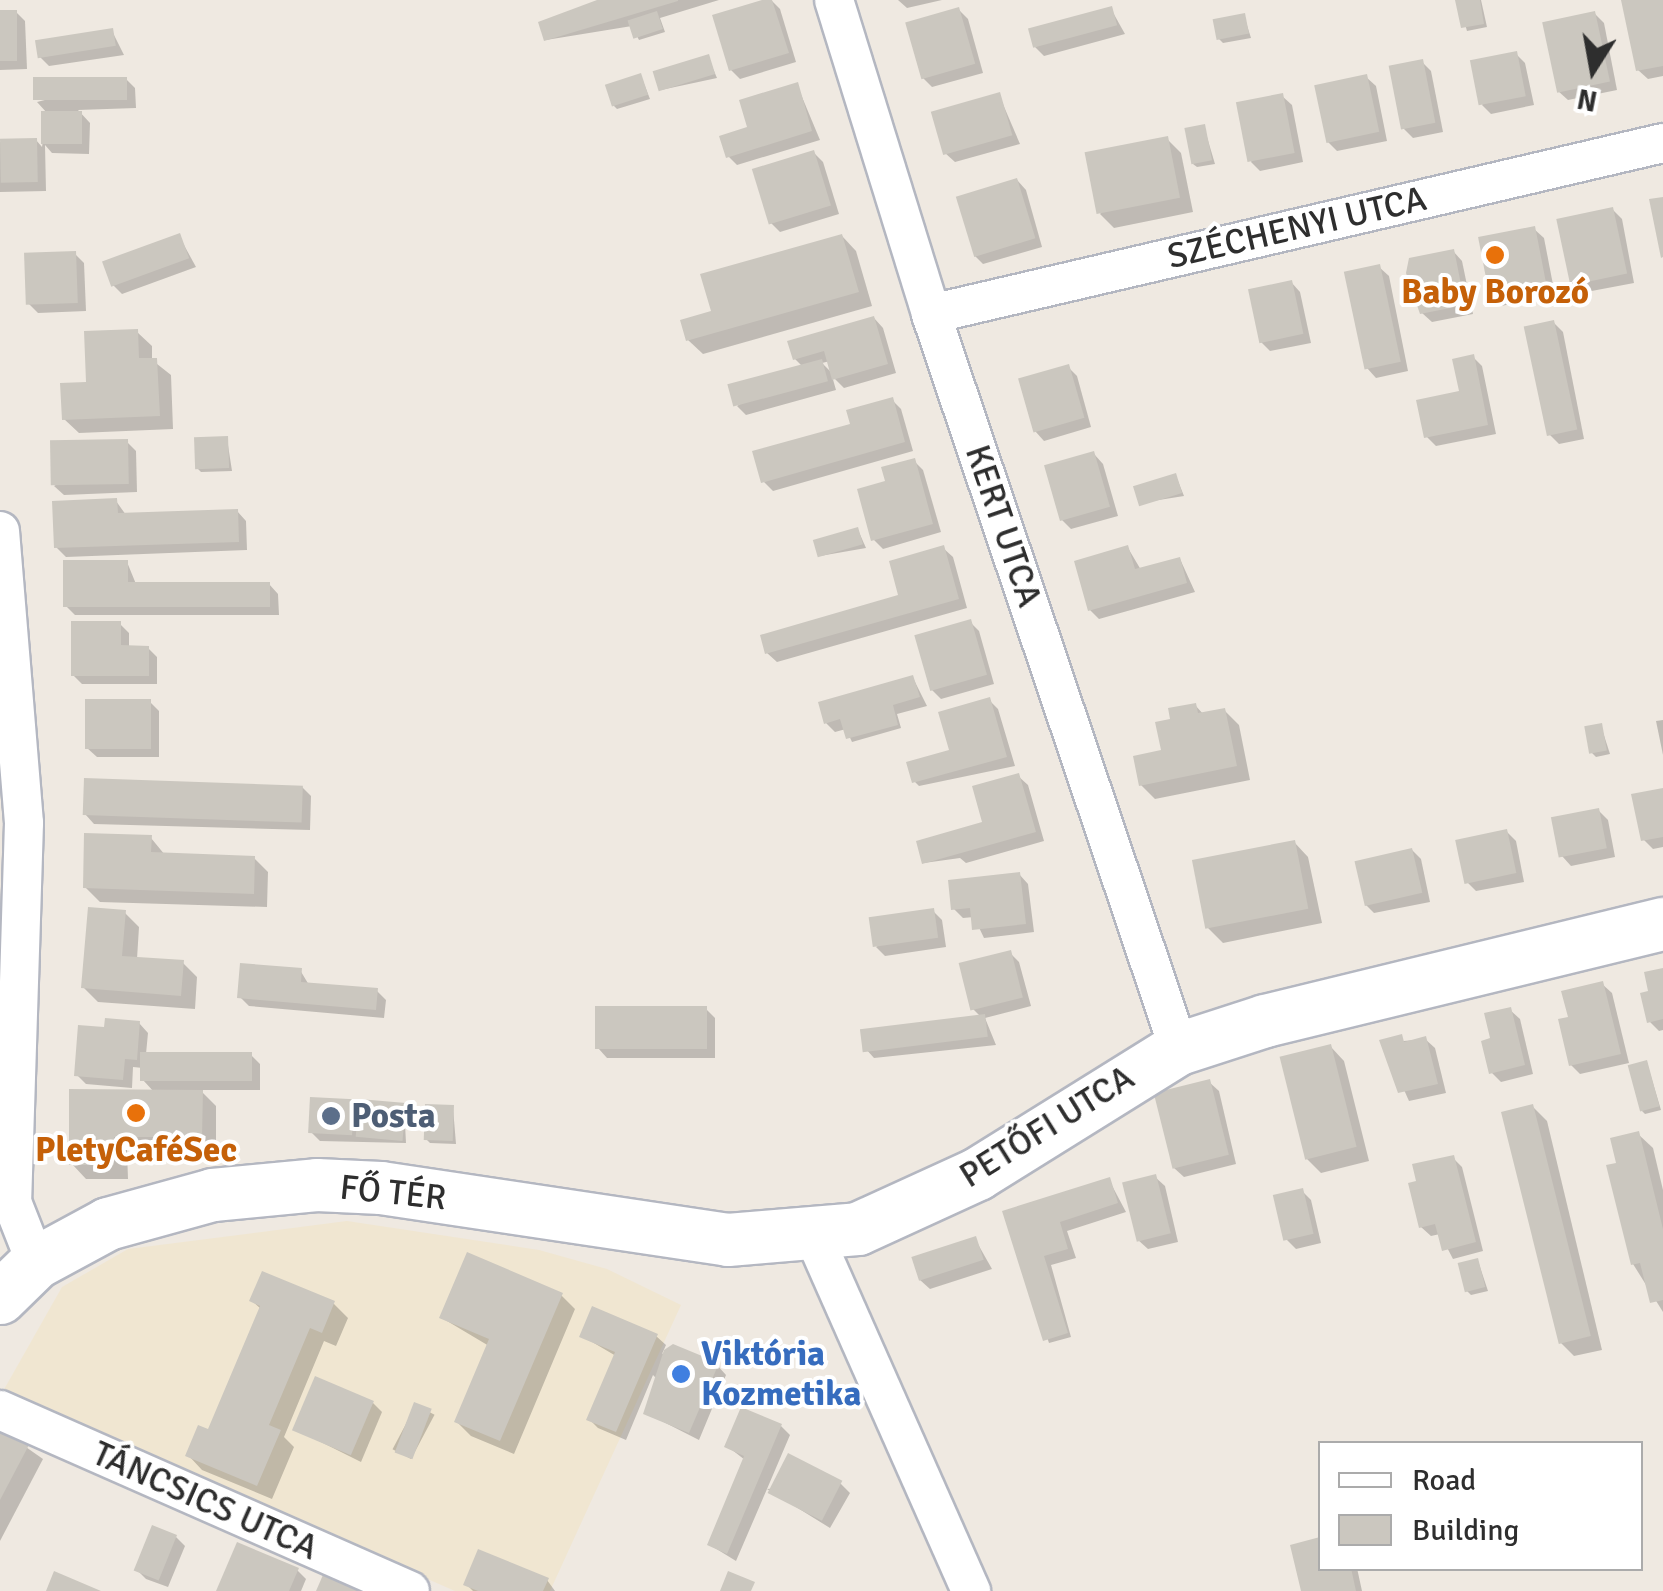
<!DOCTYPE html>
<html>
<head>
<meta charset="utf-8">
<style>
  body { margin:0 }
  #map { position:relative; width:1663px; height:1591px; overflow:hidden; background:#efe9e1; font-family:Signika,sans-serif }
  div>[style] { position:absolute }
  .education>* { inset:0; background:#f0e6d1 }
  .shadow>* { inset:0; background:#0003; transform-origin:0 0 }
  .building>* { inset:0; background:#cbc7bf; transform-origin:0 0 }
  .roads { filter:drop-shadow(2px 0 #b4b7c1) drop-shadow(-2px 0 #b4b7c1) drop-shadow(0 2px #b4b7c1) drop-shadow(0 -2px #b4b7c1) }
  .minor>* { height:38px; margin:-19px; padding:0 19px; transform-origin:19px; border-radius:19px; background:#fff }
  .secondary>* { height:52px; margin:-26px; padding:0 26px; transform-origin:26px; border-radius:26px; background:#fff }
  .dots>* { width:28px; height:28px; translate:-50% -50%; box-sizing:border-box; border:5px solid #fff; border-radius:50% }
  span { translate:-50% -50%; white-space:nowrap; text-align:center; line-height:1.15; -webkit-text-stroke:8px #fff; paint-order:stroke }
  .street-label { font-size:35px; color:#2e2e2e }
  .food-label { font-size:35px; color:#c56008; font-weight:700 }
  .service-label { font-size:35px; color:#4e5e75; font-weight:700 }
  .left { translate:0 -50%; text-align:left }
  .shop-label { font-size:35px; color:#366cbe; font-weight:700 }
  .legend { position:absolute; left:1318px; top:1441px; width:325px; height:130px; box-sizing:border-box; background:#fff; border:2px solid #ababab; margin:0; padding:12px 18px; list-style:none; font-size:30px; color:#2e2e2e }
  .legend li { display:flex; align-items:center; gap:20px; height:50px }
  .legend b { width:50px; border:2px solid #ababab }
  .north { position:absolute; left:1543px; top:20px; width:100px; height:100px; -webkit-text-stroke:8px #fff; paint-order:stroke; rotate:191deg; font-size:28px; font-weight:700; line-height:40px; text-align:center; color:#2e2e2e }
  .north::after { content:''; display:block; margin:auto; width:35px; height:45px; background:#2e2e2e; clip-path:polygon(50% 0,100% 100%,50% 72%,0 100%) }
</style>
</head>
<body>
<div id="map">
  <div class="education">
    <i style="clip-path:polygon(347px 1221px,539px 1250px,607px 1269px,681px 1305px,550px 1591px,455px 1591px,2px 1393px,62px 1287px,128px 1249px)"></i>
  </div>
  <div class="shadow">
    <i style="clip-path:polygon(605px 0,719px 0,660px 18px,665px 32px,639px 40px,632px 26px,546px 40px)"></i>
    <i style="clip-path:polygon(771px 0,780px 9px,796px 62px,740px 79px,731px 70px)"></i>
    <i style="clip-path:polygon(898px 0,942px 0,907px 8px)"></i>
    <i style="clip-path:polygon(1458px 0,1481px 0,1487px 27px,1467px 31px)"></i>
    <i style="clip-path:polygon(1624px 0,1663px 0,1663px 76px,1648px 79px,1638px 70px)"></i>
    <i style="clip-path:polygon(1111px 9px,1125px 34px,1044px 56px,1035px 47px)"></i>
    <i style="clip-path:polygon(959px 10px,968px 19px,983px 73px,932px 87px,923px 78px)"></i>
    <i style="clip-path:polygon(16px 12px,25px 21px,27px 69px,0 70px,0 13px)"></i>
    <i style="clip-path:polygon(1594px 13px,1604px 23px,1617px 90px,1568px 100px,1558px 91px)"></i>
    <i style="clip-path:polygon(1244px 16px,1251px 38px,1223px 43px,1219px 39px)"></i>
    <i style="clip-path:polygon(112px 31px,124px 55px,49px 66px,40px 57px)"></i>
    <i style="clip-path:polygon(1516px 54px,1525px 63px,1534px 105px,1491px 114px,1482px 105px)"></i>
    <i style="clip-path:polygon(708px 57px,717px 78px,661px 90px)"></i>
    <i style="clip-path:polygon(1422px 62px,1431px 71px,1443px 132px,1413px 138px,1404px 129px)"></i>
    <i style="clip-path:polygon(641px 76px,650px 99px,617px 109px,613px 105px)"></i>
    <i style="clip-path:polygon(1366px 77px,1376px 86px,1387px 141px,1337px 151px,1328px 142px)"></i>
    <i style="clip-path:polygon(126px 79px,135px 88px,136px 108px,78px 110px,90px 123px,89px 154px,52px 153px,45px 145px,46px 191px,0 192px,0 142px,36px 140px,42px 147px,47px 113px,37px 102px)"></i>
    <i style="clip-path:polygon(797px 85px,820px 140px,737px 165px,728px 156px)"></i>
    <i style="clip-path:polygon(999px 95px,1020px 144px,955px 162px,945px 153px)"></i>
    <i style="clip-path:polygon(1282px 96px,1292px 105px,1303px 162px,1260px 171px,1251px 162px)"></i>
    <i style="clip-path:polygon(1204px 127px,1215px 164px,1197px 167px,1193px 164px)"></i>
    <i style="clip-path:polygon(1167px 139px,1181px 153px,1193px 212px,1114px 228px,1100px 214px)"></i>
    <i style="clip-path:polygon(813px 152px,823px 162px,839px 214px,780px 232px,771px 223px)"></i>
    <i style="clip-path:polygon(1017px 180px,1026px 190px,1042px 247px,983px 264px,974px 255px)"></i>
    <i style="clip-path:polygon(1612px 209px,1622px 219px,1634px 283px,1581px 293px,1572px 284px)"></i>
    <i style="clip-path:polygon(1534px 229px,1544px 238px,1555px 295px,1501px 306px,1492px 296px)"></i>
    <i style="clip-path:polygon(179px 236px,196px 267px,122px 294px,113px 285px)"></i>
    <i style="clip-path:polygon(842px 236px,856px 251px,872px 306px,703px 354px,688px 340px,714px 313px)"></i>
    <i style="clip-path:polygon(1453px 251px,1462px 261px,1473px 314px,1432px 322px,1422px 313px)"></i>
    <i style="clip-path:polygon(75px 254px,84px 263px,86px 311px,38px 313px,29px 304px)"></i>
    <i style="clip-path:polygon(1379px 267px,1389px 276px,1408px 371px,1376px 378px,1367px 368px)"></i>
    <i style="clip-path:polygon(1291px 282px,1300px 292px,1311px 343px,1270px 351px,1261px 342px)"></i>
    <i style="clip-path:polygon(evenodd,874px 318px,883px 328px,896px 373px,844px 388px,832px 376px,836px 390px,746px 415px,737px 406px,803px 367px,795px 359px,874px 318px,830px 361px,833px 374px,822px 363px,830px 361px)"></i>
    <i style="clip-path:polygon(1554px 323px,1563px 332px,1584px 439px,1559px 444px,1549px 434px)"></i>
    <i style="clip-path:polygon(137px 332px,152px 346px,152px 360px,171px 375px,173px 429px,79px 433px,64px 419px)"></i>
    <i style="clip-path:polygon(1473px 357px,1482px 366px,1496px 434px,1436px 446px,1427px 437px,1462px 393px)"></i>
    <i style="clip-path:polygon(1068px 367px,1077px 376px,1091px 427px,1044px 441px,1035px 431px)"></i>
    <i style="clip-path:polygon(892px 400px,901px 409px,913px 451px,773px 491px,764px 482px)"></i>
    <i style="clip-path:polygon(227px 439px,232px 471px,201px 472px,197px 468px)"></i>
    <i style="clip-path:polygon(127px 442px,136px 451px,137px 492px,64px 495px,54px 486px)"></i>
    <i style="clip-path:polygon(1094px 454px,1103px 464px,1118px 516px,1071px 529px,1062px 520px)"></i>
    <i style="clip-path:polygon(914px 461px,923px 470px,941px 532px,883px 549px,874px 540px,888px 482px)"></i>
    <i style="clip-path:polygon(1176px 476px,1184px 496px,1140px 503px)"></i>
    <i style="clip-path:polygon(116px 501px,126px 515px,237px 511px,246px 521px,247px 550px,66px 557px,56px 547px)"></i>
    <i style="clip-path:polygon(858px 530px,866px 548px,820px 556px)"></i>
    <i style="clip-path:polygon(943px 548px,953px 557px,967px 608px,777px 662px,767px 653px,901px 597px)"></i>
    <i style="clip-path:polygon(1128px 548px,1141px 570px,1180px 559px,1195px 592px,1099px 619px,1090px 610px)"></i>
    <i style="clip-path:polygon(127px 562px,136px 584px,269px 584px,278px 594px,279px 615px,75px 615px,66px 606px)"></i>
    <i style="clip-path:polygon(970px 622px,979px 631px,994px 684px,941px 699px,932px 690px)"></i>
    <i style="clip-path:polygon(120px 624px,129px 633px,129px 648px,148px 648px,157px 657px,157px 684px,82px 684px,73px 675px)"></i>
    <i style="clip-path:polygon(913px 678px,927px 706px,897px 714px,901px 728px,852px 742px,846px 729px,835px 732px,826px 723px)"></i>
    <i style="clip-path:polygon(989px 700px,998px 709px,1015px 766px,919px 786px,915px 782px,952px 752px)"></i>
    <i style="clip-path:polygon(150px 702px,159px 711px,159px 757px,97px 757px,87px 748px)"></i>
    <i style="clip-path:polygon(1195px 705px,1204px 715px,1224px 710px,1239px 725px,1250px 780px,1155px 799px,1141px 785px,1164px 752px,1173px 721px)"></i>
    <i style="clip-path:polygon(1663px 720px,1663px 755px,1656px 721px)"></i>
    <i style="clip-path:polygon(1601px 726px,1610px 754px,1596px 757px,1592px 753px)"></i>
    <i style="clip-path:polygon(1018px 776px,1028px 785px,1044px 841px,966px 863px,960px 858px,924px 863px,985px 824px)"></i>
    <i style="clip-path:polygon(302px 787px,311px 796px,310px 830px,94px 824px,85px 814px)"></i>
    <i style="clip-path:polygon(1663px 790px,1663px 847px,1653px 849px,1644px 840px)"></i>
    <i style="clip-path:polygon(1599px 811px,1608px 820px,1615px 857px,1571px 866px,1562px 856px)"></i>
    <i style="clip-path:polygon(1506px 831px,1516px 841px,1524px 882px,1476px 891px,1467px 882px)"></i>
    <i style="clip-path:polygon(151px 838px,165px 855px,254px 858px,268px 872px,267px 907px,100px 902px,85px 887px)"></i>
    <i style="clip-path:polygon(1294px 842px,1308px 857px,1322px 923px,1223px 943px,1208px 928px)"></i>
    <i style="clip-path:polygon(1412px 850px,1421px 859px,1430px 902px,1374px 913px,1365px 904px)"></i>
    <i style="clip-path:polygon(1019px 874px,1028px 884px,1034px 932px,984px 938px,974px 917px,963px 918px,954px 909px)"></i>
    <i style="clip-path:polygon(933px 911px,942px 920px,946px 947px,885px 956px,876px 947px)"></i>
    <i style="clip-path:polygon(125px 913px,139px 927px,137px 959px,183px 963px,197px 977px,195px 1009px,98px 1002px,84px 988px)"></i>
    <i style="clip-path:polygon(1010px 953px,1019px 962px,1031px 1006px,985px 1018px,996px 1045px,874px 1058px,865px 1048px,981px 1017px,973px 1009px)"></i>
    <i style="clip-path:polygon(300px 970px,309px 985px,376px 990px,386px 1000px,384px 1018px,249px 1006px,240px 997px)"></i>
    <i style="clip-path:polygon(1663px 970px,1663px 1030px,1659px 1031px,1650px 1022px,1651px 993px)"></i>
    <i style="clip-path:polygon(1602px 984px,1612px 993px,1629px 1063px,1580px 1074px,1571px 1065px,1571px 1019px)"></i>
    <i style="clip-path:polygon(706px 1009px,715px 1018px,715px 1058px,607px 1058px,598px 1048px)"></i>
    <i style="clip-path:polygon(1510px 1010px,1520px 1019px,1533px 1074px,1501px 1082px,1492px 1073px,1494px 1040px)"></i>
    <i style="clip-path:polygon(139px 1023px,148px 1033px,146px 1054px,250px 1054px,260px 1064px,260px 1090px,200px 1090px,216px 1106px,216px 1150px,127px 1150px,128px 1179px,86px 1179px,72px 1164px,154px 1092px,143px 1080px,143px 1068px,133px 1067px,132px 1088px,86px 1084px,77px 1075px,107px 1030px)"></i>
    <i style="clip-path:polygon(1425px 1039px,1435px 1048px,1446px 1093px,1409px 1101px,1383px 1043px)"></i>
    <i style="clip-path:polygon(1330px 1046px,1344px 1061px,1369px 1161px,1321px 1173px,1307px 1159px)"></i>
    <i style="clip-path:polygon(1647px 1063px,1661px 1110px,1645px 1114px,1641px 1110px)"></i>
    <i style="clip-path:polygon(1209px 1082px,1219px 1091px,1236px 1164px,1184px 1177px,1174px 1168px)"></i>
    <i style="clip-path:polygon(353px 1101px,361px 1110px,404px 1105px,406px 1143px,320px 1141px,311px 1132px)"></i>
    <i style="clip-path:polygon(1532px 1106px,1547px 1121px,1602px 1350px,1574px 1356px,1560px 1342px)"></i>
    <i style="clip-path:polygon(453px 1108px,456px 1144px,430px 1143px,426px 1139px)"></i>
    <i style="clip-path:polygon(1638px 1134px,1653px 1148px,1663px 1190px,1663px 1312px,1633px 1264px,1619px 1165px)"></i>
    <i style="clip-path:polygon(1453px 1158px,1462px 1167px,1483px 1251px,1453px 1259px,1440px 1234px,1431px 1236px,1421px 1227px)"></i>
    <i style="clip-path:polygon(1155px 1177px,1165px 1186px,1178px 1242px,1148px 1249px,1138px 1240px)"></i>
    <i style="clip-path:polygon(1109px 1180px,1126px 1212px,1067px 1231px,1076px 1258px,1051px 1265px,1071px 1337px,1049px 1343px,1005px 1213px)"></i>
    <i style="clip-path:polygon(1302px 1191px,1311px 1200px,1321px 1243px,1296px 1249px,1287px 1240px)"></i>
    <i style="clip-path:polygon(975px 1239px,992px 1269px,930px 1289px,920px 1280px)"></i>
    <i style="clip-path:polygon(1478px 1261px,1488px 1291px,1471px 1295px,1467px 1291px)"></i>
    <i style="clip-path:polygon(561px 1295px,575px 1309px,514px 1454px,471px 1436px,457px 1422px,489px 1346px,442px 1318px)"></i>
    <i style="clip-path:polygon(252px 1301px,334px 1304px,348px 1318px,336px 1346px,324px 1341px,284px 1437px,294px 1447px,272px 1499px,202px 1470px,188px 1455px,209px 1433px,261px 1309px)"></i>
    <i style="clip-path:polygon(582px 1336px,656px 1336px,666px 1345px,662px 1354px,673px 1347px,717px 1365px,726px 1375px,699px 1440px,646px 1413px,660px 1382px,653px 1375px,626px 1440px,598px 1428px,589px 1419px,616px 1356px)"></i>
    <i style="clip-path:polygon(373px 1403px,382px 1412px,361px 1462px,295px 1429px)"></i>
    <i style="left:416px;top:1405px;width:21px;height:50px;rotate:28deg"></i>
    <i style="clip-path:polygon(781px 1426px,790px 1435px,767px 1489px,841px 1484px,850px 1493px,830px 1528px,767px 1489px,736px 1561px,710px 1545px,745px 1460px,727px 1446px)"></i>
    <i style="clip-path:polygon(0 1429px,43px 1459px,0 1541px)"></i>
    <i style="clip-path:polygon(176px 1537px,185px 1546px,168px 1587px,146px 1579px,136px 1569px)"></i>
    <i style="clip-path:polygon(1320px 1540px,1320px 1568px,1357px 1568px,1362px 1591px,1303px 1591px,1293px 1547px)"></i>
    <i style="clip-path:polygon(297px 1570px,306px 1579px,301px 1591px,219px 1591px)"></i>
    <i style="clip-path:polygon(547px 1580px,555px 1591px,473px 1591px,466px 1584px)"></i>
  </div>
  <div class="building">
    <i style="clip-path:polygon(597px 0,678px 0,678px 1px,544px 41px,538px 22px)"></i>
    <i style="clip-path:polygon(762px 0,772px 0,789px 53px,729px 71px,712px 15px)"></i>
    <i style="clip-path:polygon(1455px 0,1480px 0,1484px 24px,1461px 28px)"></i>
    <i style="clip-path:polygon(1621px 0,1663px 0,1663px 66px,1636px 71px)"></i>
    <i style="left:1112px;top:6px;width:20px;height:87px;rotate:75deg"></i>
    <i style="left:959px;top:7px;width:59px;height:56px;rotate:74deg"></i>
    <i style="left:0;top:10px;width:17px;height:51px"></i>
    <i style="left:657px;top:11px;width:19px;height:31px;rotate:72deg"></i>
    <i style="left:1595px;top:11px;width:72px;height:54px;rotate:78deg"></i>
    <i style="left:1245px;top:13px;width:21px;height:33px;rotate:79deg"></i>
    <i style="left:113px;top:28px;width:18px;height:79px;rotate:81deg"></i>
    <i style="left:1517px;top:51px;width:46px;height:48px;rotate:79deg"></i>
    <i style="left:709px;top:54px;width:21px;height:59px;rotate:73deg"></i>
    <i style="left:1423px;top:59px;width:65px;height:35px;rotate:79deg"></i>
    <i style="left:641px;top:73px;width:23px;height:38px;rotate:72deg"></i>
    <i style="left:1367px;top:74px;width:59px;height:54px;rotate:78deg"></i>
    <i style="left:127px;top:77px;width:23px;height:94px;rotate:90deg"></i>
    <i style="clip-path:polygon(798px 82px,812px 131px,726px 158px,719px 136px,747px 127px,739px 100px)"></i>
    <i style="left:1000px;top:92px;width:45px;height:72px;rotate:74deg"></i>
    <i style="left:1283px;top:93px;width:61px;height:48px;rotate:79deg"></i>
    <i style="left:41px;top:111px;width:41px;height:33px"></i>
    <i style="left:1205px;top:124px;width:37px;height:21px;rotate:79deg"></i>
    <i style="left:1168px;top:136px;width:63px;height:85px;rotate:79deg"></i>
    <i style="left:37px;top:138px;width:44px;height:37px;rotate:89deg"></i>
    <i style="left:814px;top:150px;width:58px;height:65px;rotate:73deg"></i>
    <i style="left:1017px;top:178px;width:63px;height:64px;rotate:73deg"></i>
    <i style="clip-path:polygon(1663px 197px,1663px 257px,1661px 258px,1649px 199px)"></i>
    <i style="left:1613px;top:207px;width:68px;height:58px;rotate:78deg"></i>
    <i style="left:1535px;top:226px;width:61px;height:58px;rotate:79deg"></i>
    <i style="left:180px;top:233px;width:27px;height:83px;rotate:70deg"></i>
    <i style="clip-path:polygon(842px 234px,859px 292px,686px 341px,680px 320px,711px 311px,700px 274px)"></i>
    <i style="clip-path:polygon(1454px 249px,1465px 305px,1420px 314px,1406px 273px,1409px 258px)"></i>
    <i style="left:76px;top:251px;width:52px;height:52px;rotate:88deg"></i>
    <i style="left:1380px;top:264px;width:100px;height:37px;rotate:78deg"></i>
    <i style="left:1292px;top:280px;width:55px;height:45px;rotate:78deg"></i>
    <i style="clip-path:polygon(874px 316px,888px 364px,832px 380px,824px 351px,793px 360px,787px 341px)"></i>
    <i style="left:1554px;top:320px;width:112px;height:31px;rotate:78deg"></i>
    <i style="clip-path:polygon(138px 329px,139px 358px,157px 358px,160px 416px,62px 420px,60px 383px,86px 382px,84px 331px)"></i>
    <i style="clip-path:polygon(1474px 354px,1488px 425px,1424px 438px,1416px 400px,1459px 391px,1452px 359px)"></i>
    <i style="left:822px;top:359px;width:23px;height:98px;rotate:75deg"></i>
    <i style="left:1069px;top:364px;width:56px;height:53px;rotate:74deg"></i>
    <i style="clip-path:polygon(893px 397px,905px 442px,761px 483px,752px 451px,850px 424px,846px 410px)"></i>
    <i style="left:228px;top:436px;width:32px;height:34px;rotate:88deg"></i>
    <i style="left:128px;top:439px;width:45px;height:78px;rotate:89deg"></i>
    <i style="left:1094px;top:451px;width:58px;height:52px;rotate:74deg"></i>
    <i style="clip-path:polygon(915px 458px,933px 524px,871px 541px,857px 489px,885px 481px,881px 467px)"></i>
    <i style="left:1176px;top:473px;width:21px;height:45px;rotate:73deg"></i>
    <i style="clip-path:polygon(117px 498px,118px 513px,238px 509px,239px 542px,54px 548px,52px 501px)"></i>
    <i style="left:858px;top:527px;width:18px;height:47px;rotate:74deg"></i>
    <i style="clip-path:polygon(944px 545px,959px 599px,765px 654px,760px 635px,898px 595px,889px 561px)"></i>
    <i style="clip-path:polygon(1128px 545px,1135px 569px,1180px 557px,1187px 583px,1088px 611px,1074px 561px)"></i>
    <i style="clip-path:polygon(63px 560px,128px 560px,128px 582px,270px 582px,270px 607px,63px 607px)"></i>
    <i style="left:971px;top:619px;width:58px;height:59px;rotate:74deg"></i>
    <i style="clip-path:polygon(71px 621px,121px 621px,121px 645px,149px 646px,149px 676px,71px 676px)"></i>
    <i style="clip-path:polygon(913px 675px,920px 697px,893px 705px,898px 725px,846px 739px,840px 719px,824px 724px,818px 702px)"></i>
    <i style="clip-path:polygon(990px 697px,1007px 757px,912px 783px,906px 762px,949px 750px,938px 712px)"></i>
    <i style="left:85px;top:699px;width:66px;height:50px"></i>
    <i style="clip-path:polygon(1196px 703px,1198px 713px,1225px 708px,1237px 766px,1139px 786px,1133px 756px,1161px 750px,1155px 722px,1170px 719px,1168px 708px)"></i>
    <i style="left:1602px;top:723px;width:28px;height:18px;rotate:80deg"></i>
    <i style="clip-path:polygon(1019px 773px,1036px 832px,922px 864px,916px 841px,982px 822px,972px 786px)"></i>
    <i style="left:84px;top:778px;width:219px;height:37px;rotate:2deg"></i>
    <i style="clip-path:polygon(1663px 788px,1663px 837px,1641px 841px,1631px 794px)"></i>
    <i style="left:1599px;top:808px;width:41px;height:49px;rotate:79deg"></i>
    <i style="left:1507px;top:829px;width:45px;height:53px;rotate:78deg"></i>
    <i style="clip-path:polygon(84px 833px,152px 835px,151px 852px,255px 856px,254px 894px,83px 888px)"></i>
    <i style="left:1295px;top:840px;width:70px;height:105px;rotate:79deg"></i>
    <i style="left:1412px;top:848px;width:46px;height:59px;rotate:77deg"></i>
    <i style="clip-path:polygon(1020px 872px,1026px 924px,972px 930px,970px 908px,951px 910px,948px 880px)"></i>
    <i style="clip-path:polygon(88px 907px,126px 910px,122px 956px,184px 960px,181px 996px,81px 988px)"></i>
    <i style="left:934px;top:908px;width:30px;height:66px;rotate:82deg"></i>
    <i style="left:1011px;top:950px;width:49px;height:54px;rotate:76deg"></i>
    <i style="clip-path:polygon(240px 963px,302px 968px,301px 982px,378px 988px,376px 1010px,237px 998px)"></i>
    <i style="clip-path:polygon(1663px 968px,1663px 1019px,1647px 1023px,1640px 993px,1648px 991px,1644px 972px)"></i>
    <i style="clip-path:polygon(1603px 981px,1621px 1054px,1569px 1066px,1558px 1019px,1568px 1017px,1561px 991px)"></i>
    <i style="left:595px;top:1006px;width:112px;height:43px"></i>
    <i style="clip-path:polygon(1511px 1007px,1525px 1065px,1489px 1074px,1481px 1041px,1490px 1038px,1484px 1013px)"></i>
    <i style="left:985px;top:1014px;width:23px;height:126px;rotate:83deg"></i>
    <i style="clip-path:polygon(105px 1018px,140px 1021px,137px 1060px,125px 1059px,123px 1080px,74px 1076px,78px 1025px,104px 1027px)"></i>
    <i style="clip-path:polygon(1402px 1034px,1404px 1042px,1426px 1036px,1438px 1084px,1398px 1093px,1379px 1040px)"></i>
    <i style="left:1331px;top:1044px;width:106px;height:53px;rotate:76deg"></i>
    <i style="left:140px;top:1052px;width:112px;height:29px"></i>
    <i style="left:1647px;top:1060px;width:48px;height:20px;rotate:75deg"></i>
    <i style="left:1210px;top:1079px;width:78px;height:58px;rotate:76deg"></i>
    <i style="clip-path:polygon(69px 1089px,203px 1090px,202px 1137px,114px 1137px,114px 1165px,69px 1165px)"></i>
    <i style="left:310px;top:1097px;width:44px;height:36px;rotate:3deg"></i>
    <i style="left:359px;top:1099px;width:47px;height:38px;rotate:5deg"></i>
    <i style="left:425px;top:1104px;width:29px;height:36px;rotate:2deg"></i>
    <i style="left:1533px;top:1104px;width:239px;height:33px;rotate:76deg"></i>
    <i style="clip-path:polygon(1639px 1131px,1663px 1229px,1663px 1300px,1650px 1303px,1640px 1263px,1631px 1265px,1606px 1165px,1616px 1163px,1610px 1138px)"></i>
    <i style="clip-path:polygon(1454px 1155px,1476px 1242px,1442px 1251px,1435px 1224px,1419px 1228px,1408px 1183px,1416px 1181px,1412px 1164px)"></i>
    <i style="left:1156px;top:1174px;width:61px;height:35px;rotate:76deg"></i>
    <i style="clip-path:polygon(1110px 1177px,1118px 1203px,1060px 1222px,1068px 1249px,1044px 1256px,1068px 1333px,1043px 1341px,1002px 1211px)"></i>
    <i style="left:1303px;top:1188px;width:47px;height:31px;rotate:77deg"></i>
    <i style="left:976px;top:1236px;width:25px;height:68px;rotate:72deg"></i>
    <i style="clip-path:polygon(467px 1252px,563px 1293px,500px 1441px,454px 1422px,489px 1339px,439px 1318px)"></i>
    <i style="left:1478px;top:1258px;width:30px;height:21px;rotate:76deg"></i>
    <i style="clip-path:polygon(262px 1271px,335px 1301px,322px 1333px,310px 1328px,269px 1425px,281px 1430px,257px 1486px,185px 1456px,198px 1425px,208px 1429px,260px 1306px,249px 1301px)"></i>
    <i style="clip-path:polygon(592px 1306px,658px 1334px,616px 1432px,586px 1420px,615px 1352px,579px 1337px)"></i>
    <i style="clip-path:polygon(673px 1344px,719px 1363px,689px 1433px,643px 1414px,664px 1350px)"></i>
    <i style="left:315px;top:1376px;width:64px;height:59px;rotate:23deg"></i>
    <i style="left:414px;top:1402px;width:19px;height:54px;rotate:21deg"></i>
    <i style="clip-path:polygon(741px 1407px,782px 1424px,727px 1554px,707px 1545px,744px 1456px,724px 1447px)"></i>
    <i style="clip-path:polygon(0 1427px,30px 1443px,0 1500px)"></i>
    <i style="left:788px;top:1453px;width:61px;height:45px;rotate:27deg"></i>
    <i style="left:152px;top:1525px;width:27px;height:49px;rotate:22deg"></i>
    <i style="clip-path:polygon(1320px 1537px,1320px 1568px,1351px 1568px,1356px 1591px,1301px 1591px,1290px 1545px)"></i>
    <i style="clip-path:polygon(237px 1542px,299px 1568px,289px 1591px,216px 1591px)"></i>
    <i style="clip-path:polygon(478px 1549px,549px 1578px,543px 1591px,478px 1591px,463px 1585px)"></i>
    <i style="clip-path:polygon(326px 1568px,381px 1591px,316px 1591px)"></i>
    <i style="clip-path:polygon(54px 1571px,101px 1591px,46px 1591px)"></i>
    <i style="clip-path:polygon(728px 1571px,755px 1582px,751px 1591px,720px 1591px)"></i>
  </div>
  <div class="roads">
    <div class="minor">
      <i style="left:834px;top:0;width:329px;rotate:72.8deg"></i>
      <i style="left:931px;top:314px;width:776px;rotate:71.35deg"></i>
      <i style="left:931px;top:314px;width:752px;rotate:-13.15deg"></i>
      <i style="left:0;top:531px;width:293px;rotate:85.3deg"></i>
      <i style="left:24px;top:823px;width:379px;rotate:91.8deg"></i>
      <i style="left:12px;top:1202px;width:66px;rotate:68.5deg"></i>
      <i style="left:812px;top:1232px;width:393px;rotate:66.1deg"></i>
      <i style="left:0;top:1410px;width:448px;rotate:23.8deg"></i>
    </div>
    <div class="secondary">
      <i style="left:0;top:1298px;width:50px;rotate:-44.2deg"></i>
      <i style="left:36px;top:1263px;width:82px;rotate:-28.4deg"></i>
      <i style="left:108px;top:1224px;width:109px;rotate:-15.4deg"></i>
      <i style="left:213px;top:1195px;width:104px;rotate:-5.5deg"></i>
      <i style="left:317px;top:1185px;width:64px;rotate:2.7deg"></i>
      <i style="left:381px;top:1188px;width:351px;rotate:8.5deg"></i>
      <i style="left:728px;top:1240px;width:130px;rotate:-4.8deg"></i>
      <i style="left:858px;top:1229px;width:132px;rotate:-24.6deg"></i>
      <i style="left:978px;top:1174px;width:237px;rotate:-31.9deg"></i>
      <i style="left:1179px;top:1049px;width:90px;rotate:-18deg"></i>
      <i style="left:1265px;top:1021px;width:410px;rotate:-13.7deg"></i>
    </div>
  </div>
  <div class="dots">
    <i style="left:1495px;top:255px;background:#e8710a"></i>
    <i style="left:136px;top:1113px;background:#e8710a"></i>
    <i style="left:331px;top:1116px;background:#5c6f8a"></i>
    <i style="left:681px;top:1374px;background:#3f7fe0"></i>
  </div>
  <div class="street-label">
    <span style="left:1297px;top:228px;rotate:-13deg">SZÉCHENYI UTCA</span>
    <span style="left:1003px;top:526px;rotate:71deg">KERT UTCA</span>
    <span style="left:1047px;top:1127px;rotate:-32deg">PETŐFI UTCA</span>
    <span style="left:393px;top:1193px;rotate:6deg">FŐ TÉR</span>
    <span style="left:205px;top:1501px;rotate:24deg">TÁNCSICS UTCA</span>
  </div>
  <div class="food-label">
    <span style="left:1495px;top:292px">Baby Borozó</span>
    <span style="left:136px;top:1150px">PletyCaféSec</span>
  </div>
  <div class="service-label">
    <span class="left" style="left:351px;top:1116px">Posta</span>
  </div>
  <div class="shop-label">
    <span class="left" style="left:701px;top:1374px">Viktória<br>Kozmetika</span>
  </div>
  <ul class="legend">
  <li><b style="height:12px;background:#fff"></b>Road</li>
  <li><b style="height:28px;background:#cbc7bf"></b>Building</li>
  </ul>
  <div class="north">N</div>
</div>
</body>
</html>
